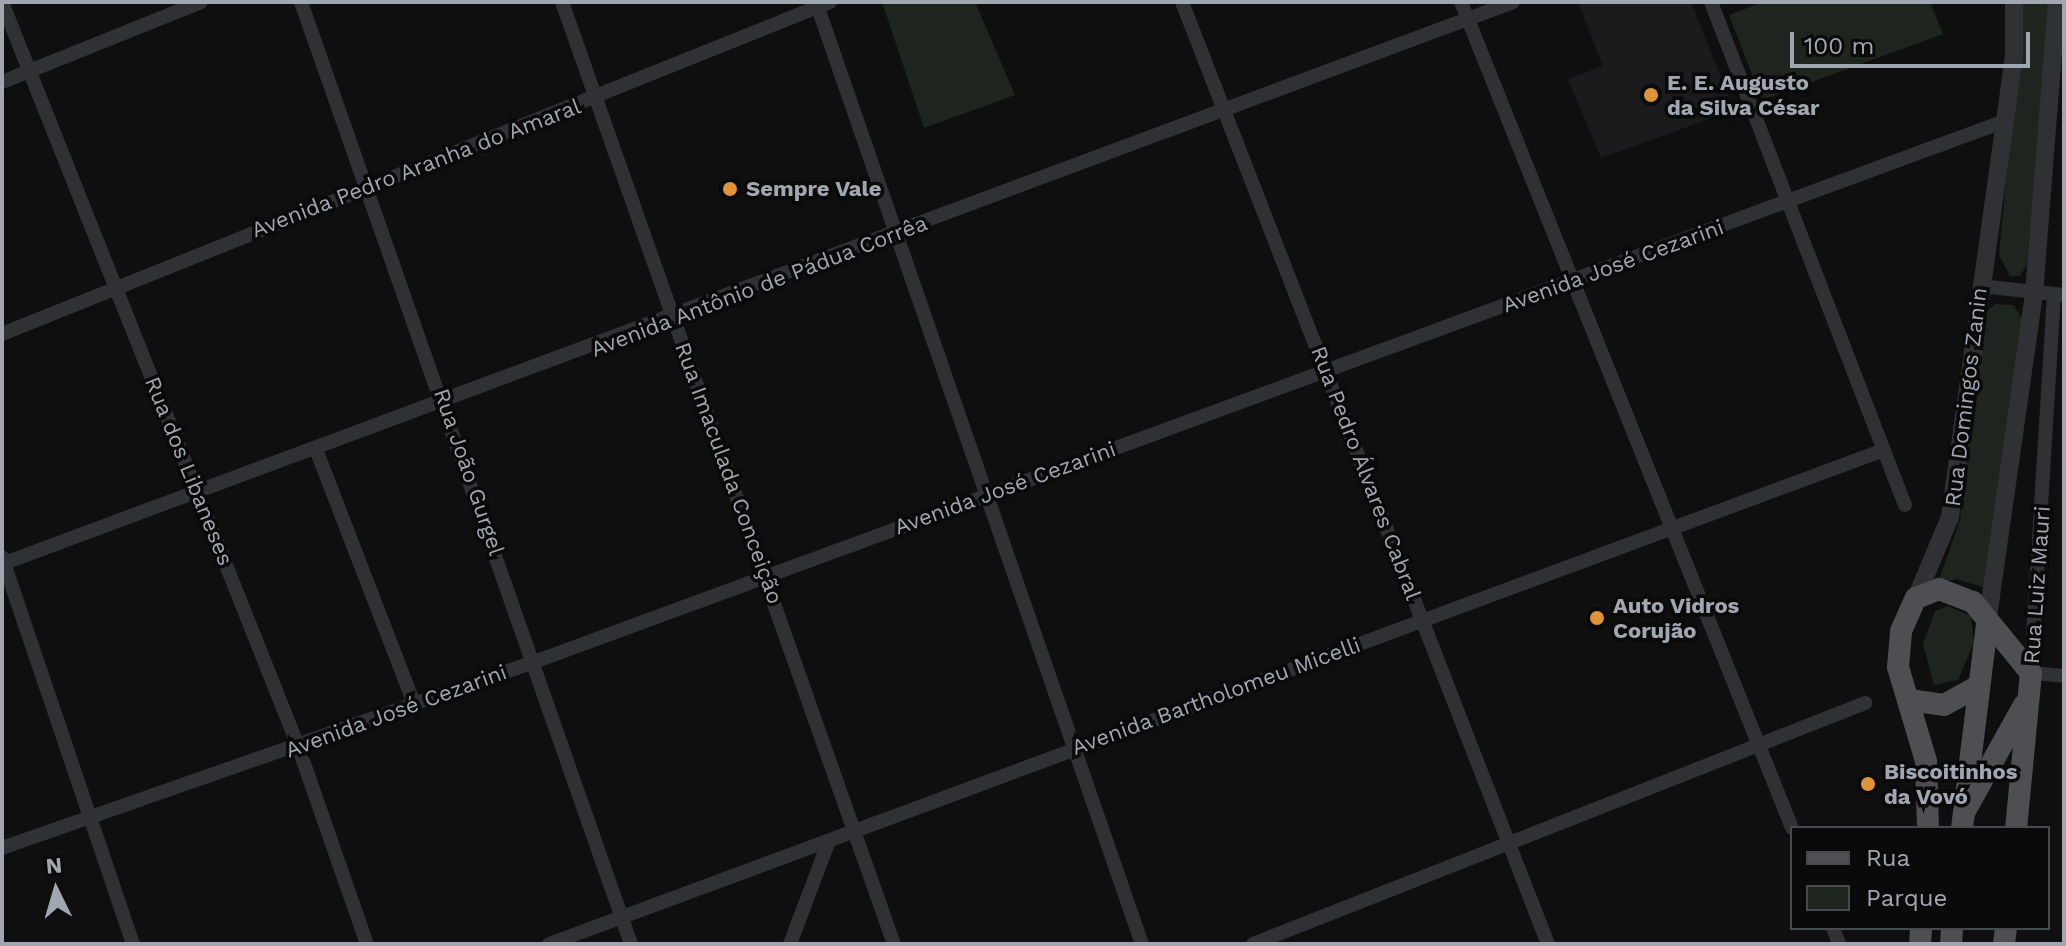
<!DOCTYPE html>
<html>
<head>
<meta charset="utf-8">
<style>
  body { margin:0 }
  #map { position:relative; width:2066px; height:946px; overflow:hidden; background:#0f0f10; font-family:"Work Sans",sans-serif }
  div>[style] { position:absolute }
  .built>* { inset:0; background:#1b1b1d }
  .green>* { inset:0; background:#1e241e }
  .minor>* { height:14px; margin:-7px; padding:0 7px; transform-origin:7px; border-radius:7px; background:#303135 }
  .tertiary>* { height:18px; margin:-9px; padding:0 9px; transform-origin:9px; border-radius:9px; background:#303135 }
  .primary>* { height:22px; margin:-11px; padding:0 11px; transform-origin:11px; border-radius:11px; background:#4d4f53 }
  .dots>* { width:22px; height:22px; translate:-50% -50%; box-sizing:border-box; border:4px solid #0a0a0b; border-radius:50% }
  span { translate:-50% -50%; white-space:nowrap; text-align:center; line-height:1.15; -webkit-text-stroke:7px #0a0a0b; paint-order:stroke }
  .poi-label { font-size:22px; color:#a1a7b0; font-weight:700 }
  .left { translate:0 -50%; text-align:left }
  .street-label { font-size:22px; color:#a1a7b0 }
  .frame { position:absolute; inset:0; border:4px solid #a1a7b0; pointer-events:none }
  .legend { position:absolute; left:1790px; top:826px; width:260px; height:104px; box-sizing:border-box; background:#0a0a0b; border:2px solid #46494d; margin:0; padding:10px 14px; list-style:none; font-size:24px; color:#a1a7b0 }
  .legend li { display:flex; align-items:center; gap:16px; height:40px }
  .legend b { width:40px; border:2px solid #46494d }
  .north { position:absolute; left:16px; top:850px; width:80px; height:80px; -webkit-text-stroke:6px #0a0a0b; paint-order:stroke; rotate:355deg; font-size:22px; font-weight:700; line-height:32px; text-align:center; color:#a1a7b0 }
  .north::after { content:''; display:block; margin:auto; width:28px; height:36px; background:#a1a7b0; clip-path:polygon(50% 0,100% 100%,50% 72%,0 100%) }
  .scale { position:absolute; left:1790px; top:32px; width:240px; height:36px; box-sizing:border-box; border:4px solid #a1a7b0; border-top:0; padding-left:10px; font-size:24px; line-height:28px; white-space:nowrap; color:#a1a7b0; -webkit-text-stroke:6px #0a0a0b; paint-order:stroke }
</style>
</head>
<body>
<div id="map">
  <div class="built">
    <i style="clip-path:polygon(1578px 2px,1691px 2px,1734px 110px,1601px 158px,1568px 79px,1603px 66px)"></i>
  </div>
  <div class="green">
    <i style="clip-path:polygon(882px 2px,975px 2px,1015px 95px,924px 128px)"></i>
    <i style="clip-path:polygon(1763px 2px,1930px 2px,1943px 34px,1762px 100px,1729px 15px)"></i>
    <i style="clip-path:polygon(2023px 2px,2050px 2px,2027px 264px,2020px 276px,2010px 276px,1999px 255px)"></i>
    <i style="clip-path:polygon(1995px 304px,2013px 305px,2022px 318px,1986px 588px,1956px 579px,1938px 583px,1960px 520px,1982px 314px)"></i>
    <i style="clip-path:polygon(1948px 606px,1971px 616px,1974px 643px,1958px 680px,1934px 685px,1923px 644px,1935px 611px)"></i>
  </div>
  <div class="minor">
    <i style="left:2px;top:2px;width:801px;rotate:68.3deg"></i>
    <i style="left:298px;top:746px;width:210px;rotate:70.8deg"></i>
    <i style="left:301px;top:2px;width:998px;rotate:70.69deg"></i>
    <i style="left:562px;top:2px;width:999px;rotate:70.59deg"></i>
    <i style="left:816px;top:2px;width:997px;rotate:70.91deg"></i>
    <i style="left:1182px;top:2px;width:1011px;rotate:68.77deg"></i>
    <i style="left:1461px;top:2px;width:890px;rotate:68.16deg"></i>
    <i style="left:1711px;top:2px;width:539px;rotate:68.91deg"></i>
    <i style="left:2px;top:82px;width:214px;rotate:-21.9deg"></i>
    <i style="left:1980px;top:286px;width:84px;rotate:6.1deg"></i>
    <i style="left:2054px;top:294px;width:380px;rotate:93.5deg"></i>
    <i style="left:2031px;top:673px;width:33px;rotate:5deg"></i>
    <i style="left:2px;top:334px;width:892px;rotate:-21.85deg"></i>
    <i style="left:317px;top:452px;width:270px;rotate:68.9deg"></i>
    <i style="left:2px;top:557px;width:409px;rotate:71.3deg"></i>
    <i style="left:2px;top:564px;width:1612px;rotate:-20.4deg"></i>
    <i style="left:2px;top:848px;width:564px;rotate:-19.27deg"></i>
    <i style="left:534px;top:662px;width:1567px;rotate:-20.19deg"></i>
    <i style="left:1833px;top:928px;width:17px;rotate:69deg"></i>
    <i style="left:549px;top:944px;width:1423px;rotate:-20.31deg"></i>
    <i style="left:790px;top:944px;width:110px;rotate:-69.3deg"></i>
    <i style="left:1253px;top:944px;width:658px;rotate:-21.49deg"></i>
  </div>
  <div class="tertiary">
    <i style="left:1916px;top:598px;width:88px;rotate:-67.2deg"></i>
    <i style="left:1950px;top:517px;width:464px;rotate:-82.1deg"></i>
    <i style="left:2014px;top:57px;width:55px;rotate:-90deg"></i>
    <i style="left:1987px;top:624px;width:333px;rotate:-81.9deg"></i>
    <i style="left:2034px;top:294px;width:293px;rotate:-85.5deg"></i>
  </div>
  <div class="primary">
    <i style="left:1909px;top:700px;width:35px;rotate:8deg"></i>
    <i style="left:1944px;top:705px;width:39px;rotate:-29deg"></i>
    <i style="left:1965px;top:811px;width:121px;rotate:-60.9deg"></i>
    <i style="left:1928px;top:828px;width:67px;rotate:-91.7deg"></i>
    <i style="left:1926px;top:761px;width:98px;rotate:-106.6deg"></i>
    <i style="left:1898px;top:667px;width:36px;rotate:-85deg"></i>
    <i style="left:1901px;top:631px;width:36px;rotate:-66deg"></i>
    <i style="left:1916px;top:598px;width:25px;rotate:-21deg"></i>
    <i style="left:1939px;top:589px;width:36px;rotate:21deg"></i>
    <i style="left:1973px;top:602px;width:92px;rotate:50.8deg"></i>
    <i style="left:2031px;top:673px;width:156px;rotate:95.5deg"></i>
    <i style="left:1962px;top:828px;width:206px;rotate:-83deg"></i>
    <i style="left:1920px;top:944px;width:16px;rotate:-86deg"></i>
    <i style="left:1951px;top:944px;width:16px;rotate:-86deg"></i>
    <i style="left:2004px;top:944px;width:16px;rotate:-83deg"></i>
  </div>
  <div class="dots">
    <i style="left:1651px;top:95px;background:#df9338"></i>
    <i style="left:730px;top:189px;background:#df9338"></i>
    <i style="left:1597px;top:618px;background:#df9338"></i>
    <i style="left:1868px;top:784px;background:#df9338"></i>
  </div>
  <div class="poi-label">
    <span class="left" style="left:1667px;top:95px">E. E. Augusto<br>da Silva César</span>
    <span class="left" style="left:746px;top:189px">Sempre Vale</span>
    <span class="left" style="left:1613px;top:618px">Auto Vidros<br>Corujão</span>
    <span class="left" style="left:1884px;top:784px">Biscoitinhos<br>da Vovó</span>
  </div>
  <div class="street-label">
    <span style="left:416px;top:168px;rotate:-21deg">Avenida Pedro Aranha do Amaral</span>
    <span style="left:1613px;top:266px;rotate:-20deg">Avenida José Cezarini</span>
    <span style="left:759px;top:286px;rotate:-21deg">Avenida Antônio de Pádua Corrêa</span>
    <span style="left:1966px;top:397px;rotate:-83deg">Rua Domingos Zanin</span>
    <span style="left:189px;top:471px;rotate:68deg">Rua dos Libaneses</span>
    <span style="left:469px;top:472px;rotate:71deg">Rua João Gurgel</span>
    <span style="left:729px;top:473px;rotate:70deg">Rua Imaculada Conceição</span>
    <span style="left:1366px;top:473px;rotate:69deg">Rua Pedro Álvares Cabral</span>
    <span style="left:1005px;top:488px;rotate:-20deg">Avenida José Cezarini</span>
    <span style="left:2037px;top:585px;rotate:-86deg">Rua Luiz Mauri</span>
    <span style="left:1216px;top:696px;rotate:-20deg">Avenida Bartholomeu Micelli</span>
    <span style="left:396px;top:711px;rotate:-20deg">Avenida José Cezarini</span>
  </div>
  <div class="frame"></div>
  <ul class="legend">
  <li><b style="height:10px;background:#4d4f53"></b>Rua</li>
  <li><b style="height:22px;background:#1e241e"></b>Parque</li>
  </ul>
  <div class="north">N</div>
  <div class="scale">100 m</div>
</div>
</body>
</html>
